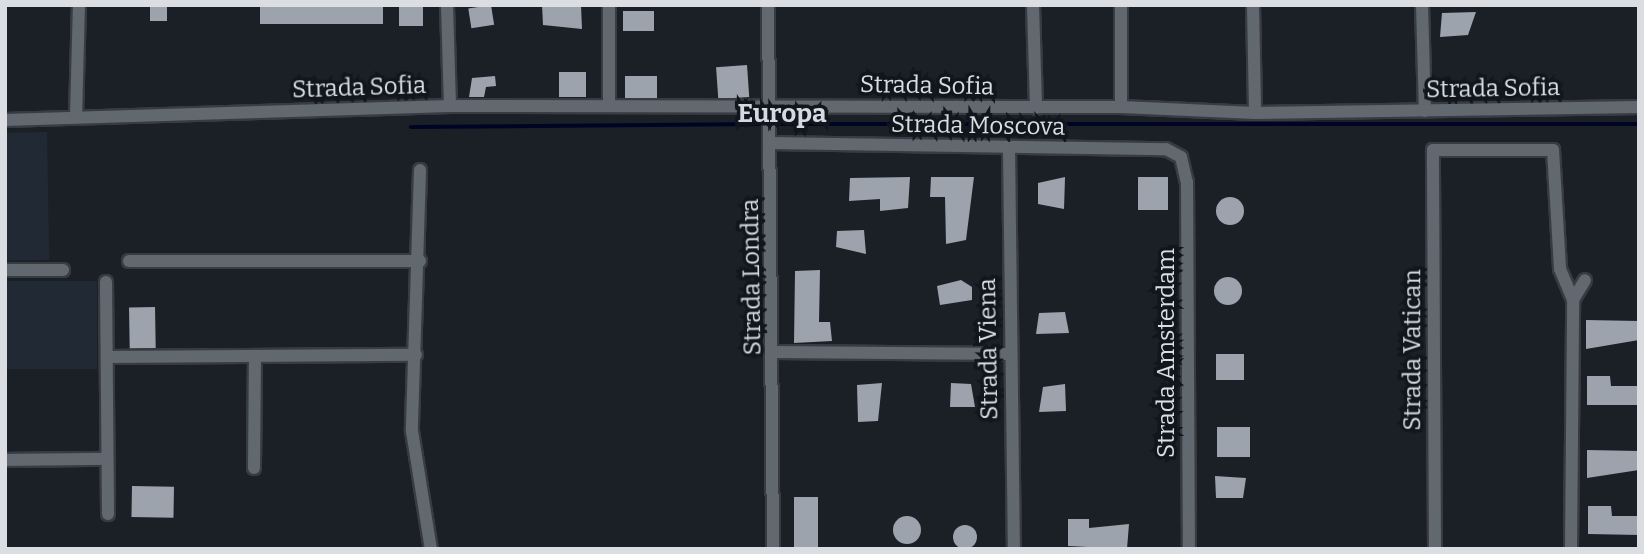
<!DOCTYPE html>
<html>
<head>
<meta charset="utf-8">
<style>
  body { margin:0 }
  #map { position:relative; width:1644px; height:554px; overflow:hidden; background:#1a2026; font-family:Bitter,serif }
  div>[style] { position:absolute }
  .built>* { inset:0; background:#202934; transform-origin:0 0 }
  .stream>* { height:3.5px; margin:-1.75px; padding:0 1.75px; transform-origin:1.75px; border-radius:1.75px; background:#000424 }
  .building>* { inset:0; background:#9ca3ac; transform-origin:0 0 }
  .round { border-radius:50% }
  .roads { filter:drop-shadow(2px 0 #383c42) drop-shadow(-2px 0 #383c42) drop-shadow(0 2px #383c42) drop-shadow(0 -2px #383c42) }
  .minor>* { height:12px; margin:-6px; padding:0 6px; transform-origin:6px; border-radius:6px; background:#626870 }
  span { translate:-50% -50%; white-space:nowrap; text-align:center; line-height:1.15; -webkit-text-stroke:7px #11161d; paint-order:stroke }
  .street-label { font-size:24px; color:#dadee3 }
  .neighbourhood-label { font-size:26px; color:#d2dae3; font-weight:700 }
  .frame { position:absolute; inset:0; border:7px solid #dadee3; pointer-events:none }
</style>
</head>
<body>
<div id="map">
  <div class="built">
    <i style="left:47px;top:132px;width:128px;height:42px;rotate:89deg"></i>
    <i style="left:5px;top:281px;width:92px;height:88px"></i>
  </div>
  <div class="stream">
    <i style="left:773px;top:124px;width:866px"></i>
    <i style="left:411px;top:127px;width:354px;rotate:-0.5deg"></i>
  </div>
  <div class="building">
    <i style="left:150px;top:5px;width:17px;height:16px"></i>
    <i style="left:260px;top:5px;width:123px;height:19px"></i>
    <i style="left:399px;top:5px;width:24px;height:21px"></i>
    <i style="left:491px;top:5px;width:20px;height:23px;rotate:81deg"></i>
    <i style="clip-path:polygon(542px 5px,581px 5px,582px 29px,543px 25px)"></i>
    <i style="left:623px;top:11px;width:31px;height:20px"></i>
    <i style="clip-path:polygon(1476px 12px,1468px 35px,1440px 37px,1442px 13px)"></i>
    <i style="left:747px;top:65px;width:32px;height:31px;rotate:86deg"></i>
    <i style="left:586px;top:72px;width:25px;height:27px;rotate:90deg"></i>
    <i style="clip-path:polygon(495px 76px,496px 86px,486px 87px,484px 97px,469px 97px,472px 78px)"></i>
    <i style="left:625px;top:76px;width:32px;height:22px"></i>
    <i style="clip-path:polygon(910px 177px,908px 208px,880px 211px,880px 199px,849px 201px,850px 178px)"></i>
    <i style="clip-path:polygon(931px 177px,974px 177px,966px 240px,946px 244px,945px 197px,930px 197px)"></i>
    <i style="clip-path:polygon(1065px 177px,1064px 209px,1038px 204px,1038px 183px)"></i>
    <i style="left:1168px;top:177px;width:33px;height:30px;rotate:90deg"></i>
    <i class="round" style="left:1216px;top:197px;width:28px;height:28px"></i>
    <i style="clip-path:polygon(864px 230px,866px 254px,836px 247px,837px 231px)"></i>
    <i style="clip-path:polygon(820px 270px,819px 322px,830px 322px,832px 341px,794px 343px,795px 271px)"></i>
    <i class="round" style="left:1214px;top:277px;width:28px;height:28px"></i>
    <i style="clip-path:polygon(961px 280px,972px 287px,972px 300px,940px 305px,937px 286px)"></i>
    <i style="left:155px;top:307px;width:41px;height:26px;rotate:89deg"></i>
    <i style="clip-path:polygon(1065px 312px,1069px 333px,1036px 334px,1039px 313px)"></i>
    <i style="clip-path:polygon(1586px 320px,1639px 321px,1639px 340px,1586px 349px)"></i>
    <i style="left:1244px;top:354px;width:26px;height:28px;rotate:90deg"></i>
    <i style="clip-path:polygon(1587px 376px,1610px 376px,1611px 386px,1639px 386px,1639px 405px,1587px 405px)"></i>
    <i style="clip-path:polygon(882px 383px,878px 421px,858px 422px,857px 385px)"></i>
    <i style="clip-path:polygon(951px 383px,971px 384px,975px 407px,950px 407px)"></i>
    <i style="clip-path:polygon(1065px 384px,1066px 411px,1039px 412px,1043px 387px)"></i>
    <i style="left:1250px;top:427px;width:30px;height:33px;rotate:90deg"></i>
    <i style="clip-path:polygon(1587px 450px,1639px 451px,1639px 470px,1587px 478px)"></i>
    <i style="clip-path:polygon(1215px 476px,1246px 478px,1243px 498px,1216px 498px)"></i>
    <i style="left:132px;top:486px;width:42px;height:31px;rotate:1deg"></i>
    <i style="left:794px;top:497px;width:24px;height:50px"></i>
    <i style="clip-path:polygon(1588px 506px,1611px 506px,1612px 516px,1639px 516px,1639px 535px,1588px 534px)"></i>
    <i class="round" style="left:893px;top:516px;width:28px;height:28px"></i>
    <i style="clip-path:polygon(1068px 519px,1089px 519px,1089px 528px,1129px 524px,1127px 549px,1068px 546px)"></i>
    <i class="round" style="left:953px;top:525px;width:24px;height:24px"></i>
  </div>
  <div class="roads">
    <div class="minor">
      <i style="left:447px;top:5px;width:101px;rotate:88.3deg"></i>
      <i style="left:609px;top:5px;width:101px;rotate:90deg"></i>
      <i style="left:768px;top:5px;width:544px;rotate:89.47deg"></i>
      <i style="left:1033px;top:5px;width:103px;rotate:88.3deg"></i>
      <i style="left:1253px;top:5px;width:108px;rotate:88.9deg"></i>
      <i style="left:1422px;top:5px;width:106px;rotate:88.4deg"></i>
      <i style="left:1121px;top:107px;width:102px;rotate:-90deg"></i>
      <i style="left:76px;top:117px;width:112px;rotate:-88.5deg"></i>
      <i style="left:5px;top:120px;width:445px;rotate:-1.8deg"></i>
      <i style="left:450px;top:106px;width:671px;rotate:0.09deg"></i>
      <i style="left:1121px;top:107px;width:134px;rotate:2.6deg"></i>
      <i style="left:1255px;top:113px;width:384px;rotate:-0.9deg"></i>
      <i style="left:771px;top:143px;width:395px;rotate:0.9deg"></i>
      <i style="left:1166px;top:149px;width:17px;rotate:28deg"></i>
      <i style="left:1181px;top:157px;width:26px;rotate:77deg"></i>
      <i style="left:1187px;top:182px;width:367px;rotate:89.7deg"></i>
      <i style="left:1009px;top:148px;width:401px;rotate:89.3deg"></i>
      <i style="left:420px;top:170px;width:261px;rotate:91.8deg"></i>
      <i style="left:412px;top:431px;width:120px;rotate:80.9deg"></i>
      <i style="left:129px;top:261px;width:291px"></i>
      <i style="left:5px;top:270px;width:58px"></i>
      <i style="left:106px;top:282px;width:232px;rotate:89.5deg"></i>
      <i style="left:775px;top:352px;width:234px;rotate:0.5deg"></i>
      <i style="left:107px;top:357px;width:309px;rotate:-0.4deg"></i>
      <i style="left:5px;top:460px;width:102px;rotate:-0.6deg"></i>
      <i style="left:254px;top:468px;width:112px;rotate:-89.5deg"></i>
      <i style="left:1435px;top:549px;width:399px;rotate:-90.3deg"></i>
      <i style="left:1433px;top:150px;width:120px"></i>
      <i style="left:1553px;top:150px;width:119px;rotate:86.6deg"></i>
      <i style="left:1560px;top:269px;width:34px;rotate:67deg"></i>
      <i style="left:1571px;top:549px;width:249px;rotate:-89.5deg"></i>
      <i style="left:1573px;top:300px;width:23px;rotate:-59deg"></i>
    </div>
  </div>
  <div class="street-label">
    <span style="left:927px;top:86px;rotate:1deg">Strada Sofia</span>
    <span style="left:359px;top:88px;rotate:-2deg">Strada Sofia</span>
    <span style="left:1493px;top:89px;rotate:-1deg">Strada Sofia</span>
    <span style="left:978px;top:126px;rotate:1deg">Strada Moscova</span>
    <span style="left:752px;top:277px;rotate:-91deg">Strada Londra</span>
    <span style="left:989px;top:349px;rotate:-91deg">Strada Viena</span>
    <span style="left:1413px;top:350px;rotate:-90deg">Strada Vatican</span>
    <span style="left:1167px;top:353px;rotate:-90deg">Strada Amsterdam</span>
  </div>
  <div class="neighbourhood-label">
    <span style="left:782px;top:114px">Europa</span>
  </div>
  <div class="frame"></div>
</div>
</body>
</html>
